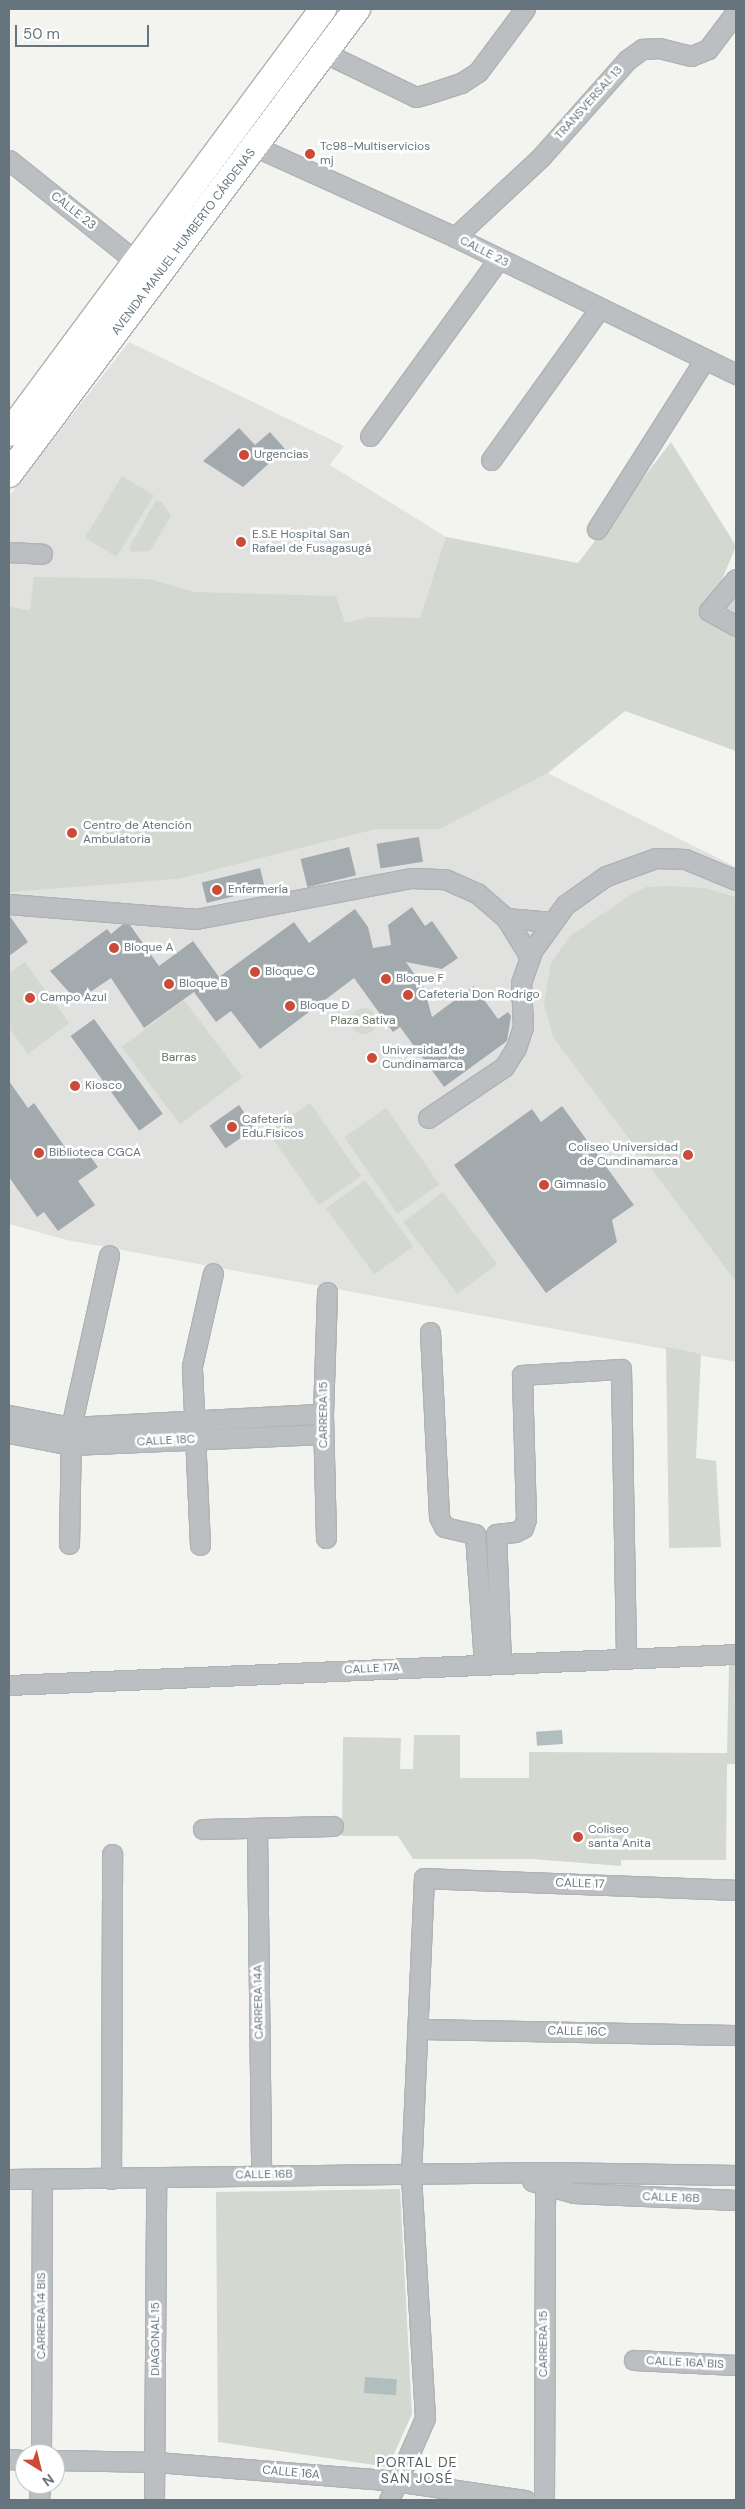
<!DOCTYPE html>
<html>
<head>
<meta charset="utf-8">
<style>
  body { margin:0 }
  #map { position:relative; width:745px; height:2509px; overflow:hidden; background:#f3f3f0; font-family:"DM Sans",sans-serif }
  div>[style] { position:absolute }
  .built>* { inset:0; background:#e1e2e0 }
  .green>* { inset:0; background:#d3d8d0; transform-origin:0 0 }
  .round { border-radius:50% }
  .water>* { inset:0; background:#b1bec0; transform-origin:0 0 }
  .building>* { inset:0; background:#a3aaae; transform-origin:0 0 }
  .roads { filter:drop-shadow(1px 0 #aeb3b6) drop-shadow(-1px 0 #aeb3b6) drop-shadow(0 1px #aeb3b6) drop-shadow(0 -1px #aeb3b6) }
  .minor>* { height:19px; margin:-9.5px; padding:0 9.5px; transform-origin:9.5px; border-radius:9.5px; background:#bbbfc1 }
  .secondary>* { height:26px; margin:-13px; padding:0 13px; transform-origin:13px; border-radius:13px; background:#fff }
  .dots>* { width:14px; height:14px; translate:-50% -50%; box-sizing:border-box; border:2px solid #fff; border-radius:50% }
  span { translate:-50% -50%; white-space:nowrap; text-align:center; line-height:1.15; -webkit-text-stroke:5px #fff; paint-order:stroke }
  .street-label { font-size:12px; color:#66757d }
  .poi-label { font-size:12px; color:#66757d }
  .left { translate:0 -50%; text-align:left }
  .right { translate:-100% -50%; text-align:right }
  .park-label { font-size:12px; color:#697564 }
  .neighbourhood-label { font-size:14px; color:#535e63; letter-spacing:1px }
  .frame { position:absolute; inset:0; border:10px solid #66757d; pointer-events:none }
  .north { position:absolute; left:15px; top:2444px; width:50px; height:50px; box-sizing:border-box; background:#fff; border:1px solid #c2c8cb; border-radius:50%; rotate:144deg; font-size:14px; font-weight:700; line-height:20px; text-align:center; color:#66757d }
  .north::after { content:''; display:block; margin:auto; width:18px; height:22px; background:#cb4b38; clip-path:polygon(50% 0,100% 100%,50% 72%,0 100%) }
  .scale { position:absolute; left:15px; top:25px; width:134px; height:22px; box-sizing:border-box; border:2px solid #66757d; border-top:0; padding-left:6px; font-size:15px; line-height:18px; white-space:nowrap; color:#66757d; -webkit-text-stroke:4px #fff; paint-order:stroke }
</style>
</head>
<body>
<div id="map">
  <div class="built">
    <i style="clip-path:polygon(129px 342px,344px 446px,330px 465px,446px 537px,502px 548px,391px 742px,38px 611px,9px 606px,9px 496px)"></i>
    <i style="clip-path:polygon(9px 737px,133px 882px,179px 879px,377px 829px,440px 829px,548px 773px,736px 867px,736px 1362px,67px 1240px,9px 1224px)"></i>
  </div>
  <div class="green">
    <i style="clip-path:polygon(671px 442px,736px 546px,714px 599px,736px 589px,736px 751px,625px 711px,548px 773px,440px 829px,377px 829px,179px 879px,9px 892px,9px 606px,30px 610px,34px 577px,149px 579px,195px 592px,336px 596px,345px 623px,370px 617px,420px 618px,446px 537px,578px 563px)"></i>
    <i style="left:122px;top:476px;width:37px;height:72px;rotate:31deg"></i>
    <i style="clip-path:polygon(156px 500px,162px 502px,171px 516px,150px 551px,131px 552px,129px 548px)"></i>
    <i style="clip-path:polygon(667px 886px,705px 888px,736px 897px,736px 1282px,553px 1037px,544px 1003px,551px 963px,570px 936px,632px 894px,646px 887px)"></i>
    <i style="clip-path:polygon(25px 962px,69px 1023px,28px 1054px,9px 1028px,9px 973px)"></i>
    <i style="left:184px;top:1000px;width:97px;height:78px;rotate:53deg"></i>
    <i class="round" style="left:351px;top:1008px;width:26px;height:26px"></i>
    <i style="left:310px;top:1103px;width:89px;height:51px;rotate:55deg"></i>
    <i style="left:386px;top:1108px;width:93px;height:51px;rotate:55deg"></i>
    <i style="left:365px;top:1180px;width:82px;height:48px;rotate:54deg"></i>
    <i style="left:443px;top:1192px;width:90px;height:50px;rotate:53deg"></i>
    <i style="clip-path:polygon(666px 1347px,701px 1354px,696px 1458px,716px 1461px,721px 1547px,669px 1548px)"></i>
    <i style="clip-path:polygon(729px 1665px,736px 1665px,736px 1764px,727px 1764px,726px 1860px,621px 1860px,621px 1866px,532px 1859px,413px 1859px,398px 1836px,342px 1836px,343px 1737px,401px 1738px,400px 1769px,413px 1769px,414px 1735px,460px 1735px,460px 1778px,529px 1778px,529px 1752px,727px 1753px)"></i>
    <i style="clip-path:polygon(400px 2189px,412px 2414px,388px 2467px,218px 2442px,216px 2192px)"></i>
  </div>
  <div class="water">
    <i style="left:562px;top:1730px;width:14px;height:26px;rotate:86deg"></i>
    <i style="left:365px;top:2377px;width:32px;height:16px;rotate:4deg"></i>
  </div>
  <div class="building">
    <i style="clip-path:polygon(239px 428px,255px 445px,270px 432px,285px 449px,243px 487px,203px 461px)"></i>
    <i style="left:419px;top:837px;width:25px;height:43px;rotate:81deg"></i>
    <i style="left:349px;top:847px;width:29px;height:50px;rotate:76deg"></i>
    <i style="left:260px;top:868px;width:21px;height:60px;rotate:76deg"></i>
    <i style="clip-path:polygon(412px 907px,425px 926px,432px 921px,458px 958px,442px 969px,406px 962px,424px 988px,432px 1017px,474px 986px,498px 1019px,508px 1012px,511px 1016px,507px 1041px,444px 1087px,400px 1027px,393px 1032px,354px 978px,260px 1049px,231px 1011px,216px 1022px,194px 992px,144px 1028px,111px 978px,77px 1001px,50px 971px,107px 929px,111px 934px,123px 924px,130px 925px,159px 966px,193px 941px,219px 977px,294px 922px,309px 943px,355px 909px,368px 927px,373px 948px,391px 945px,388px 925px)"></i>
    <i style="clip-path:polygon(9px 915px,28px 942px,9px 956px)"></i>
    <i style="left:94px;top:1019px;width:117px;height:29px;rotate:54deg"></i>
    <i style="clip-path:polygon(9px 1081px,28px 1108px,34px 1103px,72px 1157px,84px 1148px,98px 1167px,78px 1181px,95px 1205px,58px 1231px,44px 1212px,37px 1217px,9px 1177px)"></i>
    <i style="left:239px;top:1105px;width:28px;height:36px;rotate:55deg"></i>
    <i style="clip-path:polygon(562px 1106px,634px 1205px,612px 1220px,617px 1242px,546px 1293px,454px 1165px,532px 1109px,541px 1122px)"></i>
  </div>
  <div class="roads">
    <div class="minor">
      <i style="left:325px;top:53px;width:101px;rotate:25.8deg"></i>
      <i style="left:416px;top:97px;width:11px;rotate:-15deg"></i>
      <i style="left:427px;top:94px;width:36px;rotate:-18deg"></i>
      <i style="left:461px;top:83px;width:20px;rotate:-33deg"></i>
      <i style="left:478px;top:72px;width:79px;rotate:-53.3deg"></i>
      <i style="left:245px;top:142px;width:230px;rotate:24.3deg"></i>
      <i style="left:455px;top:237px;width:313px;rotate:26deg"></i>
      <i style="left:9px;top:160px;width:164px;rotate:38.6deg"></i>
      <i style="left:455px;top:237px;width:117px;rotate:-42.9deg"></i>
      <i style="left:541px;top:157px;width:130px;rotate:-48.4deg"></i>
      <i style="left:627px;top:60px;width:19px;rotate:-36deg"></i>
      <i style="left:642px;top:49px;width:17px;rotate:-3deg"></i>
      <i style="left:659px;top:48px;width:33px;rotate:14deg"></i>
      <i style="left:691px;top:56px;width:18px;rotate:-22deg"></i>
      <i style="left:708px;top:49px;width:46px;rotate:-52.9deg"></i>
      <i style="left:370px;top:436px;width:218px;rotate:-54deg"></i>
      <i style="left:491px;top:460px;width:187px;rotate:-54.4deg"></i>
      <i style="left:597px;top:529px;width:201px;rotate:-57.6deg"></i>
      <i style="left:9px;top:552px;width:33px;rotate:3deg"></i>
      <i style="left:736px;top:579px;width:42px;rotate:130.2deg"></i>
      <i style="left:709px;top:611px;width:31px;rotate:29deg"></i>
      <i style="left:9px;top:904px;width:188px;rotate:4.6deg"></i>
      <i style="left:196px;top:919px;width:219px;rotate:-10.8deg"></i>
      <i style="left:411px;top:878px;width:34px;rotate:2deg"></i>
      <i style="left:445px;top:879px;width:35px;rotate:24deg"></i>
      <i style="left:477px;top:893px;width:38px;rotate:41deg"></i>
      <i style="left:506px;top:918px;width:46px;rotate:58.4deg"></i>
      <i style="left:506px;top:918px;width:46px;rotate:5deg"></i>
      <i style="left:428px;top:1118px;width:92px;rotate:-33.9deg"></i>
      <i style="left:504px;top:1067px;width:22px;rotate:-58deg"></i>
      <i style="left:516px;top:1048px;width:22px;rotate:-72deg"></i>
      <i style="left:523px;top:1027px;width:44px;rotate:-92.6deg"></i>
      <i style="left:521px;top:983px;width:34px;rotate:-71deg"></i>
      <i style="left:532px;top:951px;width:57px;rotate:-54.3deg"></i>
      <i style="left:565px;top:905px;width:50px;rotate:-35.3deg"></i>
      <i style="left:606px;top:876px;width:53px;rotate:-19.8deg"></i>
      <i style="left:656px;top:858px;width:29px;rotate:2deg"></i>
      <i style="left:685px;top:859px;width:55px;rotate:22.4deg"></i>
      <i style="left:430px;top:1332px;width:185px;rotate:87.2deg"></i>
      <i style="left:439px;top:1517px;width:11px;rotate:63deg"></i>
      <i style="left:444px;top:1527px;width:32px;rotate:13deg"></i>
      <i style="left:475px;top:1534px;width:129px;rotate:86deg"></i>
      <i style="left:9px;top:1415px;width:63px;rotate:11deg"></i>
      <i style="left:71px;top:1427px;width:252px;rotate:-3deg"></i>
      <i style="left:9px;top:1433px;width:63px;rotate:11deg"></i>
      <i style="left:71px;top:1445px;width:252px;rotate:-2.5deg"></i>
      <i style="left:326px;top:1538px;width:124px;rotate:-91.4deg"></i>
      <i style="left:323px;top:1414px;width:122px;rotate:-88.1deg"></i>
      <i style="left:69px;top:1544px;width:117px;rotate:-89deg"></i>
      <i style="left:71px;top:1427px;width:176px;rotate:-77.5deg"></i>
      <i style="left:200px;top:1545px;width:179px;rotate:-92.6deg"></i>
      <i style="left:192px;top:1366px;width:95px;rotate:-77.3deg"></i>
      <i style="left:501px;top:1663px;width:129px;rotate:-92.2deg"></i>
      <i style="left:496px;top:1534px;width:19px;rotate:-6deg"></i>
      <i style="left:515px;top:1532px;width:9px;rotate:-27deg"></i>
      <i style="left:523px;top:1528px;width:9px;rotate:-72deg"></i>
      <i style="left:526px;top:1519px;width:144px;rotate:-91.6deg"></i>
      <i style="left:522px;top:1375px;width:99px;rotate:-3.5deg"></i>
      <i style="left:621px;top:1369px;width:290px;rotate:89deg"></i>
      <i style="left:9px;top:1685px;width:728px;rotate:-2.44deg"></i>
      <i style="left:203px;top:1829px;width:130px;rotate:-1.3deg"></i>
      <i style="left:257px;top:1830px;width:345px;rotate:89.3deg"></i>
      <i style="left:418px;top:2029px;width:318px;rotate:1.1deg"></i>
      <i style="left:9px;top:2179px;width:536px;rotate:-0.75deg"></i>
      <i style="left:545px;top:2172px;width:191px;rotate:0.9deg"></i>
      <i style="left:111px;top:2179px;width:325px;rotate:-89.8deg"></i>
      <i style="left:532px;top:2181px;width:44px;rotate:15.9deg"></i>
      <i style="left:574px;top:2193px;width:162px;rotate:2.5deg"></i>
      <i style="left:634px;top:2360px;width:102px;rotate:2.8deg"></i>
      <i style="left:41px;top:2454px;width:275px;rotate:-89.8deg"></i>
      <i style="left:9px;top:2459px;width:16px;rotate:4deg"></i>
      <i style="left:55px;top:2460px;width:101px;rotate:1.1deg"></i>
      <i style="left:156px;top:2462px;width:240px;rotate:4.5deg"></i>
      <i style="left:395px;top:2481px;width:132px;rotate:8.3deg"></i>
      <i style="left:39px;top:2500px;width:16px;rotate:-86deg"></i>
      <i style="left:154px;top:2500px;width:322px;rotate:-89.6deg"></i>
      <i style="left:389px;top:2500px;width:90px;rotate:-66.3deg"></i>
      <i style="left:425px;top:2418px;width:243px;rotate:-93.3deg"></i>
      <i style="left:411px;top:2175px;width:297px;rotate:-87.5deg"></i>
      <i style="left:424px;top:1878px;width:312px;rotate:2.2deg"></i>
      <i style="left:544px;top:2500px;width:328px;rotate:-89.8deg"></i>
    </div>
    <div class="secondary">
      <i style="left:9px;top:433px;width:528px;rotate:-53.48deg"></i>
      <i style="left:9px;top:474px;width:581px;rotate:-53.19deg"></i>
    </div>
  </div>
  <div class="dots">
    <i style="left:310px;top:154px;background:#cb4b38"></i>
    <i style="left:244px;top:455px;background:#cb4b38"></i>
    <i style="left:241px;top:542px;background:#cb4b38"></i>
    <i style="left:72px;top:833px;background:#cb4b38"></i>
    <i style="left:217px;top:890px;background:#cb4b38"></i>
    <i style="left:114px;top:948px;background:#cb4b38"></i>
    <i style="left:255px;top:972px;background:#cb4b38"></i>
    <i style="left:386px;top:979px;background:#cb4b38"></i>
    <i style="left:169px;top:984px;background:#cb4b38"></i>
    <i style="left:408px;top:995px;background:#cb4b38"></i>
    <i style="left:30px;top:998px;background:#cb4b38"></i>
    <i style="left:290px;top:1006px;background:#cb4b38"></i>
    <i style="left:372px;top:1058px;background:#cb4b38"></i>
    <i style="left:75px;top:1086px;background:#cb4b38"></i>
    <i style="left:232px;top:1127px;background:#cb4b38"></i>
    <i style="left:39px;top:1153px;background:#cb4b38"></i>
    <i style="left:688px;top:1155px;background:#cb4b38"></i>
    <i style="left:544px;top:1185px;background:#cb4b38"></i>
    <i style="left:578px;top:1837px;background:#cb4b38"></i>
  </div>
  <div class="street-label">
    <span style="left:589px;top:103px;rotate:-48deg">TRANSVERSAL 13</span>
    <span style="left:73px;top:211px;rotate:38deg">CALLE 23</span>
    <span style="left:184px;top:242px;rotate:-53deg">AVENIDA MANUEL HUMBERTO CÁRDENAS</span>
    <span style="left:484px;top:252px;rotate:27deg">CALLE 23</span>
    <span style="left:324px;top:1415px;rotate:-90deg">CARRERA 15</span>
    <span style="left:166px;top:1441px;rotate:-3deg">CALLE 18C</span>
    <span style="left:372px;top:1669px;rotate:-3deg">CALLE 17A</span>
    <span style="left:580px;top:1884px;rotate:2deg">CALLE 17</span>
    <span style="left:259px;top:2002px;rotate:-91deg">CARRERA 14A</span>
    <span style="left:577px;top:2032px;rotate:1deg">CALLE 16C</span>
    <span style="left:264px;top:2175px;rotate:-1deg">CALLE 16B</span>
    <span style="left:671px;top:2198px;rotate:2deg">CALLE 16B</span>
    <span style="left:42px;top:2316px;rotate:-90deg">CARRERA 14 BIS</span>
    <span style="left:156px;top:2339px;rotate:-90deg">DIAGONAL 15</span>
    <span style="left:544px;top:2344px;rotate:-90deg">CARRERA 15</span>
    <span style="left:685px;top:2363px;rotate:3deg">CALLE 16A BIS</span>
    <span style="left:291px;top:2473px;rotate:5deg">CALLE 16A</span>
  </div>
  <div class="poi-label">
    <span class="left" style="left:320px;top:154px">Tc98-Multiservicios<br>mj</span>
    <span class="left" style="left:254px;top:455px">Urgencias</span>
    <span class="left" style="left:252px;top:542px">E.S.E Hospital San<br>Rafael de Fusagasugá</span>
    <span class="left" style="left:83px;top:833px">Centro de Atención<br>Ambulatoria</span>
    <span class="left" style="left:228px;top:890px">Enfermería</span>
    <span class="left" style="left:124px;top:948px">Bloque A</span>
    <span class="left" style="left:265px;top:972px">Bloque C</span>
    <span class="left" style="left:396px;top:979px">Bloque F</span>
    <span class="left" style="left:179px;top:984px">Bloque B</span>
    <span class="left" style="left:418px;top:995px">Cafeteria Don Rodrigo</span>
    <span class="left" style="left:40px;top:998px">Campo Azul</span>
    <span class="left" style="left:300px;top:1006px">Bloque D</span>
    <span class="left" style="left:382px;top:1058px">Universidad de<br>Cundinamarca</span>
    <span class="left" style="left:85px;top:1086px">Kiosco</span>
    <span class="left" style="left:242px;top:1127px">Cafetería<br>Edu.Fisicos</span>
    <span class="right" style="left:678px;top:1155px">Coliseo Universidad<br>de Cundinamarca</span>
    <span class="left" style="left:49px;top:1153px">Biblioteca CGCA</span>
    <span class="left" style="left:554px;top:1185px">Gimnasio</span>
    <span class="left" style="left:588px;top:1837px">Coliseo<br>santa Anita</span>
  </div>
  <div class="park-label">
    <span style="left:363px;top:1021px">Plaza Sativa</span>
    <span style="left:179px;top:1058px">Barras</span>
  </div>
  <div class="neighbourhood-label">
    <span style="left:417px;top:2470px">PORTAL DE<br>SAN JOSÉ</span>
  </div>
  <div class="frame"></div>
  <div class="north">N</div>
  <div class="scale">50 m</div>
</div>
</body>
</html>
